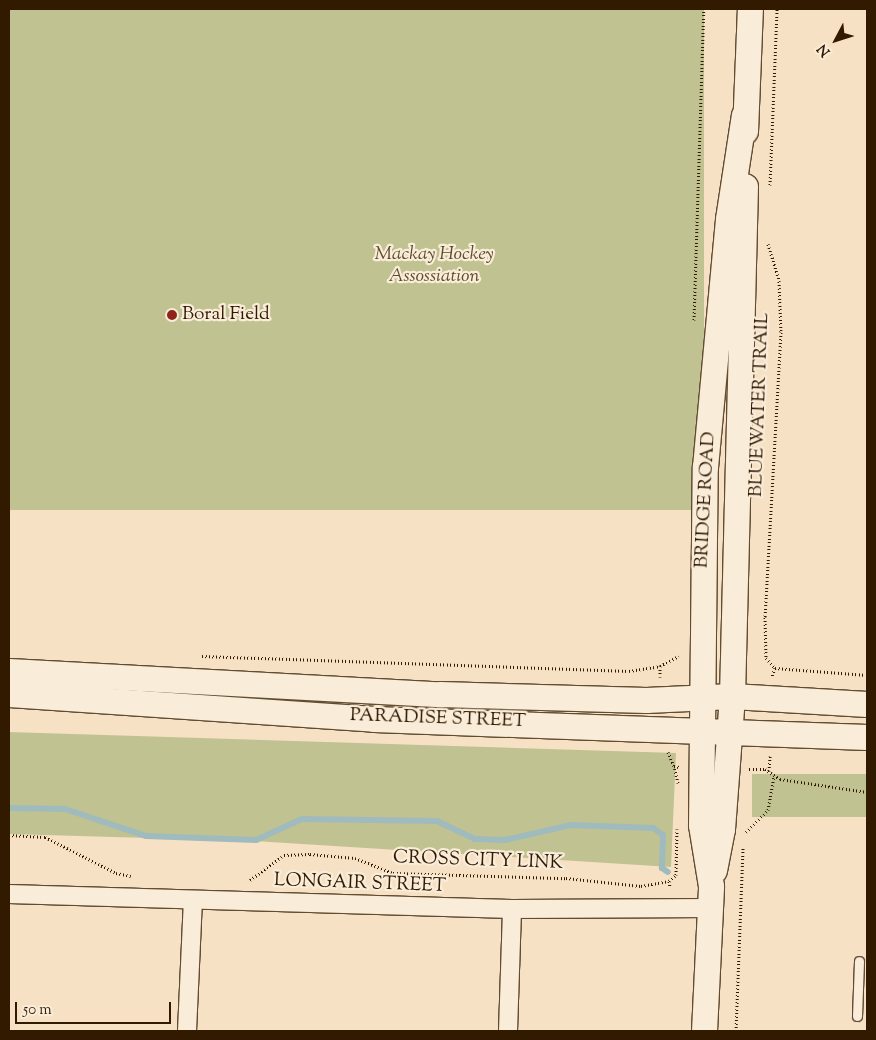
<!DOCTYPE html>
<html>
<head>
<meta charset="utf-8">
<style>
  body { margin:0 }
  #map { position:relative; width:876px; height:1040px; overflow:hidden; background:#f6e1c4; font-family:"Sorts Mill Goudy",serif }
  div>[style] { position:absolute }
  .green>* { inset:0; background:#c0c291; transform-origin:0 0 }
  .stream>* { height:6px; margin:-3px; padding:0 3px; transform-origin:3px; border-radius:3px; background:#a0bbbd }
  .path>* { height:3px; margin-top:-1.5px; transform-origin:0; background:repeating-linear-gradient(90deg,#311a00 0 1px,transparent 0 3.5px) }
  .roads { filter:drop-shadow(1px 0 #624c31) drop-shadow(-1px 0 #624c31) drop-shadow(0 1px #624c31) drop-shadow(0 -1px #624c31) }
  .lane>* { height:9px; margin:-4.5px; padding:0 4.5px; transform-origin:4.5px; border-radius:4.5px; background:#f9ecd9 }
  .street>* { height:18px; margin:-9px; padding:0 9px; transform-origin:9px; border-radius:9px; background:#f9ecd9 }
  .secondary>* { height:25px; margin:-12.5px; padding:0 12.5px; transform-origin:12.5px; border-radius:12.5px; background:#f9ecd9 }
  .dots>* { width:14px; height:14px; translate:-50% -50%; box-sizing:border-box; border:2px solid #f9ecd9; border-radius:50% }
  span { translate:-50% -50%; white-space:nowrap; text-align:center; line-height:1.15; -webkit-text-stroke:4.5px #f9ecd9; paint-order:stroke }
  .park-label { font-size:19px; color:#5c4c2c; font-style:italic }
  .poi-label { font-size:19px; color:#311a00 }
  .left { translate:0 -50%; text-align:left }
  .street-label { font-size:19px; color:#311a00 }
  .frame { position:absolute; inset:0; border:10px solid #311a00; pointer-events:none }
  .north { position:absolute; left:811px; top:15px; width:50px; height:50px; -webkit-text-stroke:4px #f9ecd9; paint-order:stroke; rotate:230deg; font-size:14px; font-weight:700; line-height:20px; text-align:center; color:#311a00 }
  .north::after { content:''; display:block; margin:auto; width:18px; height:22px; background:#311a00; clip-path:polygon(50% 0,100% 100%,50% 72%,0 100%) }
  .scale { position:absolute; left:15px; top:1002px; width:156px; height:22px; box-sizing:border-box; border:2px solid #311a00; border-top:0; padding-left:6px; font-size:15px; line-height:18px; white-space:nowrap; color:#311a00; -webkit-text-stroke:4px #f9ecd9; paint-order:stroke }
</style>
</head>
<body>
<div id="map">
  <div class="green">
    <i style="left:9px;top:9px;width:695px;height:501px"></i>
    <i style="clip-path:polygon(9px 732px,676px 753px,671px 867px,254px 841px,9px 834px)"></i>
    <i style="left:752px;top:774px;width:115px;height:43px"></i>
  </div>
  <div class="stream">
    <i style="left:9px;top:808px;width:56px;rotate:1deg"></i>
    <i style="left:65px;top:809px;width:85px;rotate:18.4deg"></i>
    <i style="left:146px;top:836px;width:110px;rotate:2.1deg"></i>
    <i style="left:256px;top:840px;width:51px;rotate:-24.5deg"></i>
    <i style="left:302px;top:819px;width:135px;rotate:0.8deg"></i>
    <i style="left:437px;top:821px;width:42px;rotate:25.3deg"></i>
    <i style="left:475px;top:839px;width:30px;rotate:2deg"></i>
    <i style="left:505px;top:840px;width:68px;rotate:-12.8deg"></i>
    <i style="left:571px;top:825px;width:82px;rotate:2.1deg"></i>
    <i style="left:653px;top:828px;width:12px;rotate:35deg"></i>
    <i style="left:663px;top:835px;width:33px;rotate:92deg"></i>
    <i style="left:662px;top:868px;width:7px;rotate:34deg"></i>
  </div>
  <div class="path">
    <i style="left:770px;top:185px;width:176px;rotate:-87.7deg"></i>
    <i style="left:768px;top:244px;width:39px;rotate:73deg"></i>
    <i style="left:779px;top:281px;width:51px;rotate:87.8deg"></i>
    <i style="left:781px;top:332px;width:285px;rotate:93.2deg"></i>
    <i style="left:765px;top:617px;width:41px;rotate:88.6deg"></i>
    <i style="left:766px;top:658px;width:13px;rotate:48deg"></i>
    <i style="left:775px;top:668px;width:9px;rotate:111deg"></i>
    <i style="left:694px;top:320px;width:311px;rotate:-88.2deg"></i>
    <i style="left:202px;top:656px;width:427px;rotate:2deg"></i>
    <i style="left:629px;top:671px;width:31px;rotate:-9deg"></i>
    <i style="left:775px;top:668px;width:92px;rotate:4.4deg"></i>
    <i style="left:660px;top:677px;width:11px;rotate:-90deg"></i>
    <i style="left:660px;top:666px;width:21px;rotate:-28deg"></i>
    <i style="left:668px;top:752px;width:15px;rotate:67deg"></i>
    <i style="left:749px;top:769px;width:16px"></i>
    <i style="left:765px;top:769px;width:18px;rotate:34deg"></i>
    <i style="left:780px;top:779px;width:88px;rotate:8.5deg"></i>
    <i style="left:769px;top:771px;width:15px;rotate:-86deg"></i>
    <i style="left:678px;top:783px;width:17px;rotate:-103deg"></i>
    <i style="left:674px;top:766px;width:5px;rotate:11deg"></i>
    <i style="left:746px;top:832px;width:31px;rotate:-45deg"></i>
    <i style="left:768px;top:810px;width:35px;rotate:-80deg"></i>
    <i style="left:9px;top:835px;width:36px;rotate:3deg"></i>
    <i style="left:45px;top:837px;width:80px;rotate:26.9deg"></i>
    <i style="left:116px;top:873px;width:15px;rotate:11deg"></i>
    <i style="left:250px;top:880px;width:42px;rotate:-36.3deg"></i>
    <i style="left:284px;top:855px;width:26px;rotate:-2deg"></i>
    <i style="left:310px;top:854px;width:45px;rotate:5.1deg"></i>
    <i style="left:355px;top:858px;width:41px;rotate:21.5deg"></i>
    <i style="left:393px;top:873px;width:173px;rotate:1.7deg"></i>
    <i style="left:566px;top:878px;width:75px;rotate:6.1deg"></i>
    <i style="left:641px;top:886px;width:28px;rotate:-10deg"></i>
    <i style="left:669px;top:881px;width:9px;rotate:-41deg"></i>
    <i style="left:676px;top:875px;width:46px;rotate:-88.8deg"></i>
    <i style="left:669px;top:881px;width:6px;rotate:81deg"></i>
    <i style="left:736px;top:1031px;width:183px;rotate:-87.8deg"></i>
  </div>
  <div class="roads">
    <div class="lane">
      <i style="left:857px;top:1016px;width:55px;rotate:-87.9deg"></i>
    </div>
    <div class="street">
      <i style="left:9px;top:894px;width:503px;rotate:1.71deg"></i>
      <i style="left:512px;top:909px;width:199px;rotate:-0.3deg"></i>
      <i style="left:187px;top:1031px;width:130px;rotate:-87.4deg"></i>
      <i style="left:508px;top:1031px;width:122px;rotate:-88.1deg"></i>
    </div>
    <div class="secondary">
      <i style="left:745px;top:131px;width:122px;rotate:-87.7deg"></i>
      <i style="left:9px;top:671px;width:432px;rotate:3.1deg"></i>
      <i style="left:440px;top:694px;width:206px;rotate:1.7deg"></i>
      <i style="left:646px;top:700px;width:86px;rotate:-2.7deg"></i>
      <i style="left:732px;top:696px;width:135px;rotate:3.4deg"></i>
      <i style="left:9px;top:694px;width:366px;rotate:3.9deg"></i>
      <i style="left:374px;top:719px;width:493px;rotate:2.1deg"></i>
      <i style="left:714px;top:870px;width:42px;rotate:-79deg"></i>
      <i style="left:722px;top:829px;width:133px;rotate:-85.7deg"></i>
      <i style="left:732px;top:696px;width:510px;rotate:-88.54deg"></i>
      <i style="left:704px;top:1031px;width:145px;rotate:-87.2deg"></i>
      <i style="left:711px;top:886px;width:62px;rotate:-99.3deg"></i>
      <i style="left:701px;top:825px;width:358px;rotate:-89.4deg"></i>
      <i style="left:705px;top:467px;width:249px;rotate:-84.7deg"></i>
      <i style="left:728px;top:219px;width:105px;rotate:-81.3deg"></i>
    </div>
  </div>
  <div class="dots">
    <i style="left:172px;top:315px;background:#8f2418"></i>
  </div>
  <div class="park-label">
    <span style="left:434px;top:266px">Mackay Hockey<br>Assossiation</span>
  </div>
  <div class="poi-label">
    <span class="left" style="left:182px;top:315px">Boral Field</span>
  </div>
  <div class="street-label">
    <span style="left:760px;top:405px;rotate:-88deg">BLUEWATER TRAIL</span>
    <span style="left:706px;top:500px;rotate:-87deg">BRIDGE ROAD</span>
    <span style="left:438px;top:719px;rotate:2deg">PARADISE STREET</span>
    <span style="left:478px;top:861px;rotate:2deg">CROSS CITY LINK</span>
    <span style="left:360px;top:884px;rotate:2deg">LONGAIR STREET</span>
  </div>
  <div class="frame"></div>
  <div class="north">N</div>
  <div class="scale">50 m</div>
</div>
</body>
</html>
